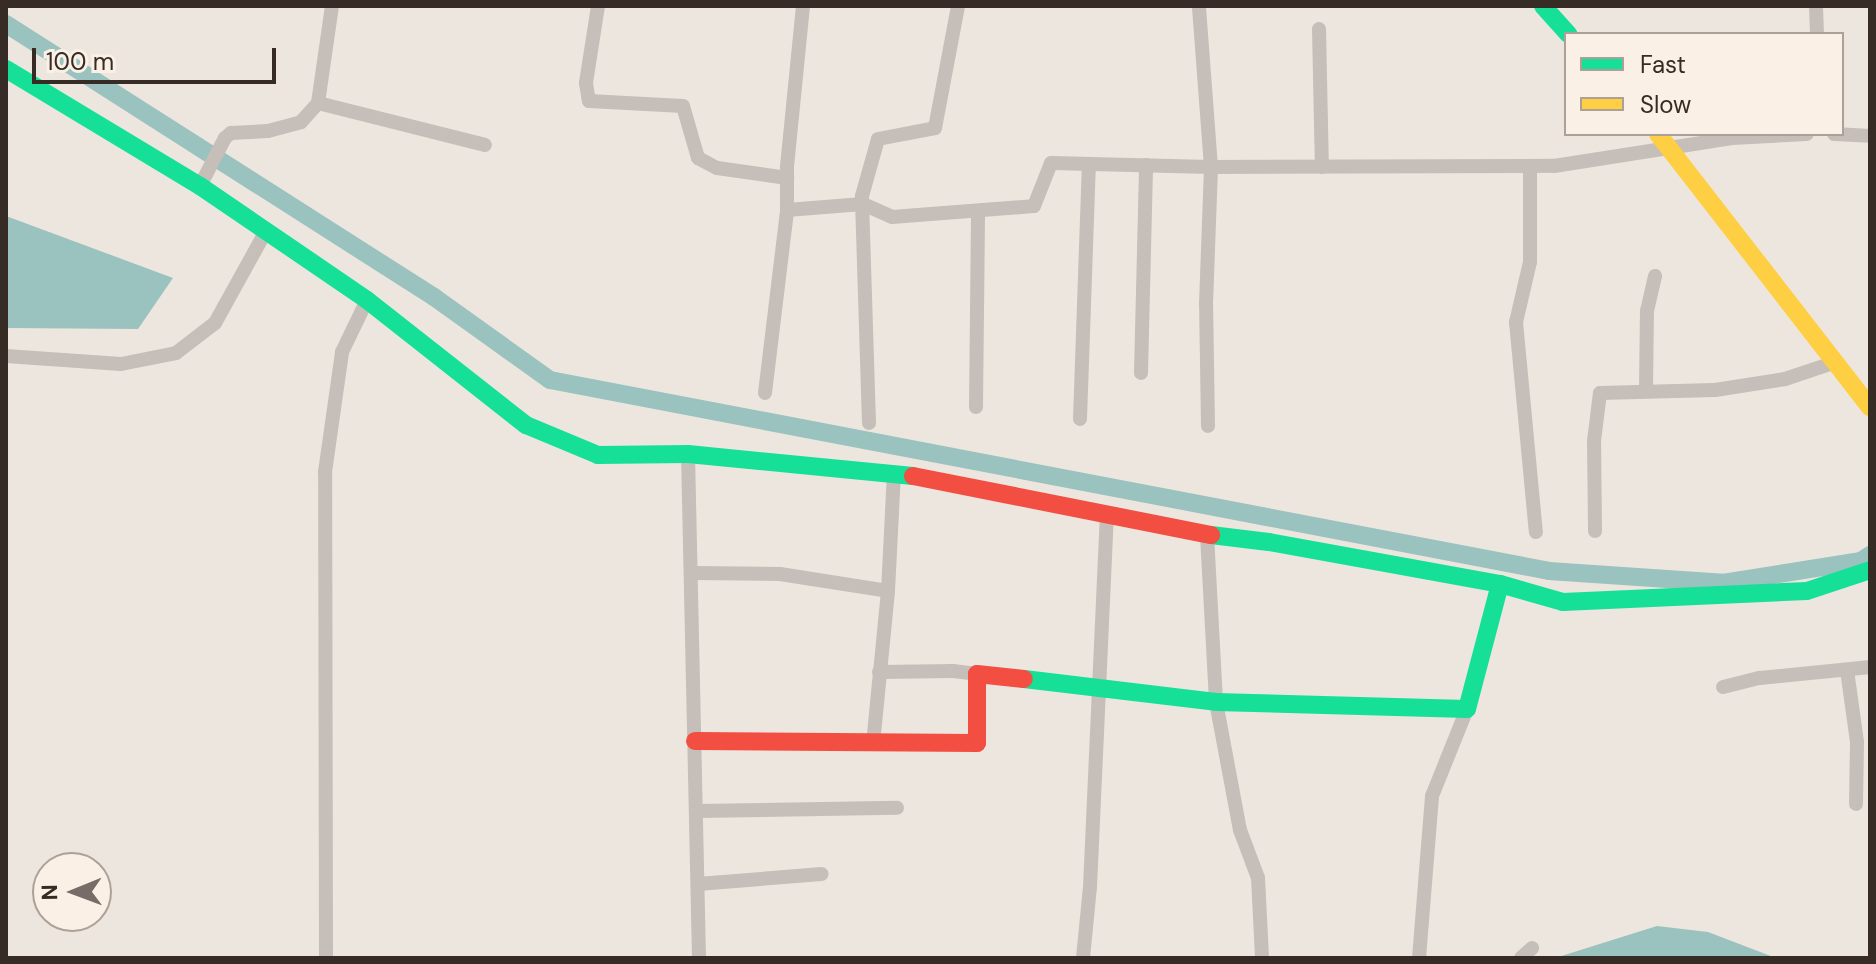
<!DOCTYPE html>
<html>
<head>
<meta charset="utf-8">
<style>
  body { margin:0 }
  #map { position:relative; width:1876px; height:964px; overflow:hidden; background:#ede6df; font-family:"DM Sans",sans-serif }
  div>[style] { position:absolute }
  .water>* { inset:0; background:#9ac2bf }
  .canal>* { height:18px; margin:-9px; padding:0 9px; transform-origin:9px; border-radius:9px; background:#9ac2bf }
  .street>* { height:14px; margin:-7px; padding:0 7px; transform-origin:7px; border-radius:7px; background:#c6beb8 }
  .fast>* { height:18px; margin:-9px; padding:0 9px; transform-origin:9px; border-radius:9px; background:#16e098 }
  .slow>* { height:18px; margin:-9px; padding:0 9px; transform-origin:9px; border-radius:9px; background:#ffcf43 }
  .jam>* { height:18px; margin:-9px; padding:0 9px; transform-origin:9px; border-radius:9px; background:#f24e42 }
  span { translate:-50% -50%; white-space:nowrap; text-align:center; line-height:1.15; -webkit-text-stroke:7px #faf0e5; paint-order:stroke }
  .frame { position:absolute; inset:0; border:8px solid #372b26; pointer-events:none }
  .legend { position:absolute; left:1564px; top:32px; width:280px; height:104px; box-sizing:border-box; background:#faf0e5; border:2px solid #aca199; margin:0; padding:10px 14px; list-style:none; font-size:24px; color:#372b26 }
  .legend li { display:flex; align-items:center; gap:16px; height:40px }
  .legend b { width:40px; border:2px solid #aca199 }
  .north { position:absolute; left:32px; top:852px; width:80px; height:80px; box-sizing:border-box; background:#faf0e5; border:2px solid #aca199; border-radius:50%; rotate:269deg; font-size:22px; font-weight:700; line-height:32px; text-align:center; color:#372b26 }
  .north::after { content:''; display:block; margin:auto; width:28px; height:36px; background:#776c67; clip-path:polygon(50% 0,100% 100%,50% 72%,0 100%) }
  .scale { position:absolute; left:32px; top:48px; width:244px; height:36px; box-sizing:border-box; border:4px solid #372b26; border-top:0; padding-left:10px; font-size:24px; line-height:28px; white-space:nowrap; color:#372b26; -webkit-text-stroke:6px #faf0e5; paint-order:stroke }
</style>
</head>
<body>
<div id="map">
  <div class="water">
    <i style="clip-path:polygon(6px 216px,173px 278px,138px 329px,6px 328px)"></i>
    <i style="clip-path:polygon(1657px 926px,1708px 932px,1776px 958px,1555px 958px)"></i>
  </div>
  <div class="canal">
    <i style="left:6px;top:24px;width:508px;rotate:32.53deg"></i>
    <i style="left:434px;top:297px;width:143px;rotate:35.6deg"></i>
    <i style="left:550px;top:380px;width:1017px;rotate:10.82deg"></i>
    <i style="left:1549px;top:571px;width:174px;rotate:3.9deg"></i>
    <i style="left:1723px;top:583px;width:140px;rotate:-9.1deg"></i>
    <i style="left:1861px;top:561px;width:11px;rotate:-34deg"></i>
  </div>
  <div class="street">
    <i style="left:598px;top:6px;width:78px;rotate:98.9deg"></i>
    <i style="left:586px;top:83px;width:18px;rotate:81deg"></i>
    <i style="left:589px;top:101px;width:94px;rotate:3deg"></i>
    <i style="left:683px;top:106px;width:54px;rotate:73.9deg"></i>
    <i style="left:698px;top:158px;width:21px;rotate:28deg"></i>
    <i style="left:717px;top:168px;width:71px;rotate:8.1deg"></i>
    <i style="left:803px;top:6px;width:162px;rotate:95.7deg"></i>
    <i style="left:787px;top:167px;width:43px;rotate:90deg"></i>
    <i style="left:787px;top:210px;width:76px;rotate:-4.5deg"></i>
    <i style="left:863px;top:204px;width:32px;rotate:24deg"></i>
    <i style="left:892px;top:217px;width:142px;rotate:-4.4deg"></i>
    <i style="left:1034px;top:206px;width:46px;rotate:-68.4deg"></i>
    <i style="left:1051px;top:163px;width:160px;rotate:1.4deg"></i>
    <i style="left:1211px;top:167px;width:161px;rotate:-94.3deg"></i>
    <i style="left:1816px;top:6px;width:28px;rotate:88deg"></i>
    <i style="left:1319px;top:29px;width:138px;rotate:88.8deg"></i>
    <i style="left:318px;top:103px;width:172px;rotate:14.1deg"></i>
    <i style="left:1834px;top:134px;width:36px;rotate:3deg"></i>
    <i style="left:1530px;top:166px;width:96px;rotate:90deg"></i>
    <i style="left:1530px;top:262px;width:62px;rotate:103.1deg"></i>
    <i style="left:1516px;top:322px;width:211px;rotate:84.6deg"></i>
    <i style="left:200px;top:186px;width:54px;rotate:-62.5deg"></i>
    <i style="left:225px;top:138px;width:8px;rotate:-40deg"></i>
    <i style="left:231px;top:133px;width:37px;rotate:-3deg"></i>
    <i style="left:268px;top:131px;width:34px;rotate:-15deg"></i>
    <i style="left:301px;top:122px;width:25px;rotate:-48deg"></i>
    <i style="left:318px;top:103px;width:98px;rotate:-81.8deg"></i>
    <i style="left:6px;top:356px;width:115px;rotate:4deg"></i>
    <i style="left:121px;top:364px;width:56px;rotate:-11.3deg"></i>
    <i style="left:176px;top:353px;width:49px;rotate:-37.6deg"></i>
    <i style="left:215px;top:323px;width:105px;rotate:-61deg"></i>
    <i style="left:1141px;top:373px;width:208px;rotate:-88.6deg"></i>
    <i style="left:1646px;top:390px;width:79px;rotate:-89.3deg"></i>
    <i style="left:1647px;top:311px;width:36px;rotate:-77deg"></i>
    <i style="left:765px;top:393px;width:184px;rotate:-83.1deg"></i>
    <i style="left:976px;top:407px;width:196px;rotate:-89.4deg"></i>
    <i style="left:1080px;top:419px;width:255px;rotate:-88deg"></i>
    <i style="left:869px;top:423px;width:227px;rotate:-91.8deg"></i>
    <i style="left:862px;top:196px;width:59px;rotate:-74.3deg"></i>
    <i style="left:878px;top:139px;width:58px;rotate:-10.9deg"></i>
    <i style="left:935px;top:128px;width:124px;rotate:-79.3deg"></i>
    <i style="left:1208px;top:426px;width:122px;rotate:-90.9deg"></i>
    <i style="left:1206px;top:304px;width:137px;rotate:-87.9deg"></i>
    <i style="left:1211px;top:167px;width:343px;rotate:-0.2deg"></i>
    <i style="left:1554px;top:166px;width:180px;rotate:-8.9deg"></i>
    <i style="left:1732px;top:138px;width:75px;rotate:-3.1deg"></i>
    <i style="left:688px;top:454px;width:504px;rotate:88.75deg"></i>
    <i style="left:1595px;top:531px;width:90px;rotate:-90.6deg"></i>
    <i style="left:1594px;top:441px;width:48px;rotate:-82.9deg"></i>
    <i style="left:1600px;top:393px;width:115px;rotate:-1.5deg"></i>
    <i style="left:1715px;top:390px;width:71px;rotate:-8.9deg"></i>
    <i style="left:1785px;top:379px;width:54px;rotate:-18.4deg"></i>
    <i style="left:1207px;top:535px;width:167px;rotate:86.9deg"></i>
    <i style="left:1216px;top:702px;width:130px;rotate:79.4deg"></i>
    <i style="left:1240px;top:830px;width:51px;rotate:69.4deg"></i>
    <i style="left:1258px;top:878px;width:80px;rotate:87.1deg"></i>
    <i style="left:693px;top:573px;width:87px;rotate:0.7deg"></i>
    <i style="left:780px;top:574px;width:109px;rotate:8.9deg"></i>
    <i style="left:1847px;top:670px;width:73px;rotate:82.1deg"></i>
    <i style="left:1857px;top:742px;width:62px;rotate:90.9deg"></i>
    <i style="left:879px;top:672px;width:74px;rotate:-0.8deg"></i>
    <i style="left:953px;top:671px;width:24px;rotate:7deg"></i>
    <i style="left:1723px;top:687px;width:38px;rotate:-14deg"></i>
    <i style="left:1760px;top:678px;width:111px;rotate:-5.7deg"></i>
    <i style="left:873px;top:744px;width:154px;rotate:-84.4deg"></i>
    <i style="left:888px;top:591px;width:119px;rotate:-87.1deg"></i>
    <i style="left:697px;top:811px;width:200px;rotate:-0.9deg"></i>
    <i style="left:698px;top:884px;width:124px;rotate:-4.6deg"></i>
    <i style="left:326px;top:958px;width:486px;rotate:-90.1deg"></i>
    <i style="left:325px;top:472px;width:121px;rotate:-81.9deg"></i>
    <i style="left:342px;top:352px;width:58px;rotate:-64.3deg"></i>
    <i style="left:1083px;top:958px;width:71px;rotate:-84.4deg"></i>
    <i style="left:1090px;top:887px;width:374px;rotate:-87.4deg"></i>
    <i style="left:1419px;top:958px;width:163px;rotate:-85.4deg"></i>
    <i style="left:1432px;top:796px;width:94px;rotate:-68.1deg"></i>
    <i style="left:1521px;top:958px;width:15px;rotate:-42deg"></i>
  </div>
  <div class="fast">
    <i style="left:1543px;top:6px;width:38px;rotate:48deg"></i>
    <i style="left:6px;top:69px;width:227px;rotate:31.1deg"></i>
    <i style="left:200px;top:186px;width:202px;rotate:34.3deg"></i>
    <i style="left:367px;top:300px;width:202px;rotate:38.2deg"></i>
    <i style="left:526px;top:425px;width:78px;rotate:22.6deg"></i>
    <i style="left:598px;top:455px;width:90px;rotate:-0.6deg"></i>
    <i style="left:688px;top:454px;width:226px;rotate:5.6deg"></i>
    <i style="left:1211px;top:535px;width:58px;rotate:6.9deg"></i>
    <i style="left:1269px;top:542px;width:235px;rotate:10.3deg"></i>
    <i style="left:1500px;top:584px;width:66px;rotate:15.9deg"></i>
    <i style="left:1563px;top:602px;width:244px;rotate:-2.6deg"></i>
    <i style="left:1807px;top:591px;width:66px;rotate:-18.4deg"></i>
    <i style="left:1024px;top:679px;width:193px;rotate:6.8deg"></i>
    <i style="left:1216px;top:702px;width:251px;rotate:1.6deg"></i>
    <i style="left:1467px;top:709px;width:129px;rotate:-75.2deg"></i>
  </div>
  <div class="slow">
    <i style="left:1658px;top:134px;width:346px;rotate:52.2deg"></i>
  </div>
  <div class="jam">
    <i style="left:913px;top:476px;width:304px;rotate:11.2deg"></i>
    <i style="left:695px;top:741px;width:282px;rotate:0.4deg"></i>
    <i style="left:977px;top:743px;width:69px;rotate:-90deg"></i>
    <i style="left:977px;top:674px;width:47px;rotate:6.1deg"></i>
  </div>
  <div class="frame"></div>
  <ul class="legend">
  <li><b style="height:10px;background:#16e098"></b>Fast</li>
  <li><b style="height:10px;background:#ffcf43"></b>Slow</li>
  </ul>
  <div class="north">N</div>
  <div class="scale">100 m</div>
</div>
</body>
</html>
